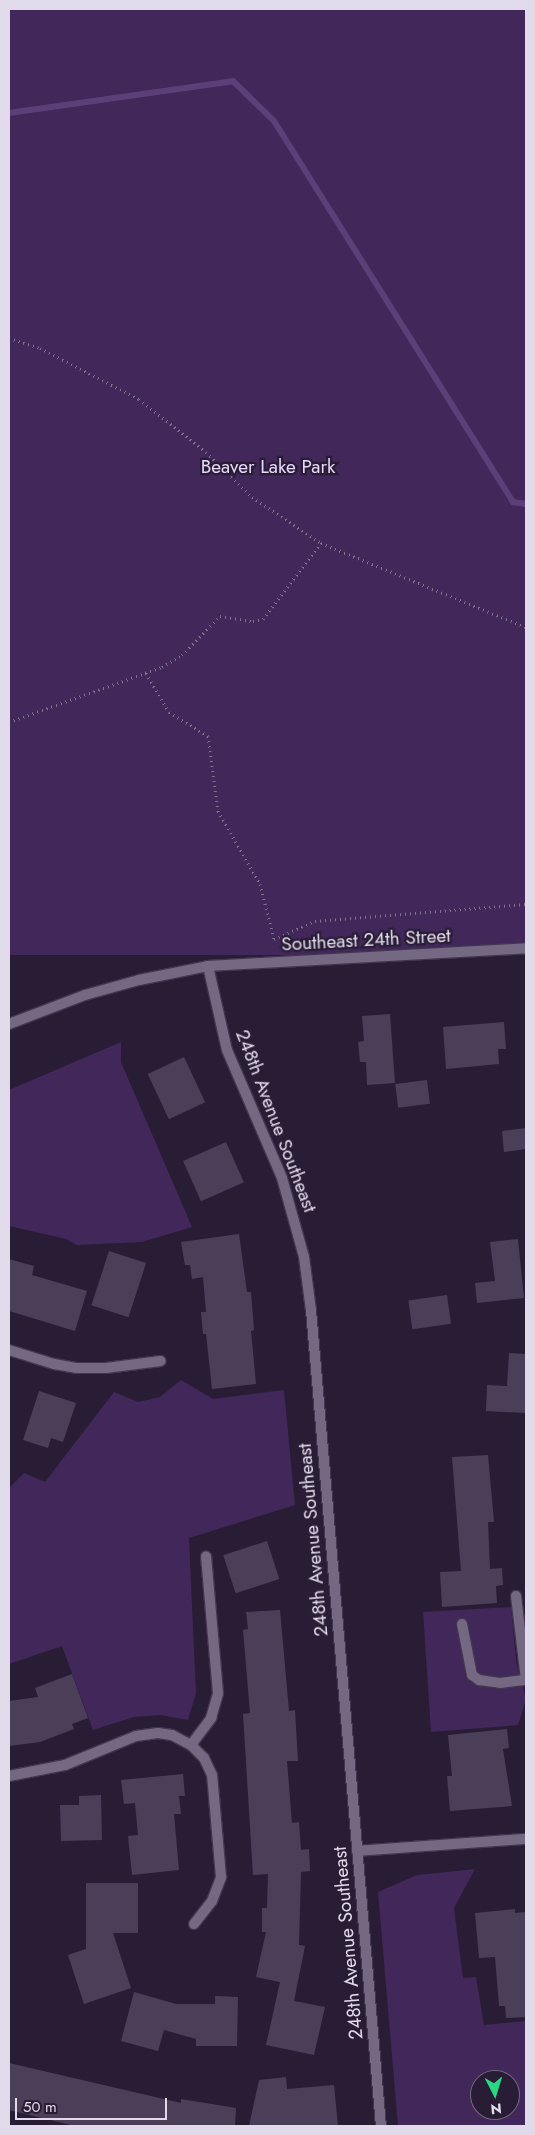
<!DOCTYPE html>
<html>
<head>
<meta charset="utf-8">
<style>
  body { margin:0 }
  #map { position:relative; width:535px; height:2135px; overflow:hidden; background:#291d36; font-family:Jost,sans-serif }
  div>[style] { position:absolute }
  .green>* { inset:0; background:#41275a; transform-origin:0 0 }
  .stream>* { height:6px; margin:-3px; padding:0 3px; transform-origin:3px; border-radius:3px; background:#5c3f79 }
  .building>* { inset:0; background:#4b3e59; transform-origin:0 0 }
  .path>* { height:3px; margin-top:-1.5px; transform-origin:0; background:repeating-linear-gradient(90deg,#7d7489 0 1px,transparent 0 5px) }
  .roads { filter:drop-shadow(1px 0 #43374f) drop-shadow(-1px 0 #43374f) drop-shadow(0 1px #43374f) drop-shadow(0 -1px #43374f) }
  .service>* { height:10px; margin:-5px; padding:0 5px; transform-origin:5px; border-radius:5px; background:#746883 }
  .minor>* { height:10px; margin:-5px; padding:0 5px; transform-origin:5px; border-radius:5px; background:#746883 }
  .tertiary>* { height:10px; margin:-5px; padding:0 5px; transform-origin:5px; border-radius:5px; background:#746883 }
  span { translate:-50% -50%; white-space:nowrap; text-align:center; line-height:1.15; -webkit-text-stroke:4.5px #291d36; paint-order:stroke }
  .park-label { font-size:19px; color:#e7d7fa }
  .street-label { font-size:19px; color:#e1daeb }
  .frame { position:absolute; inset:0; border:10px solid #e1daeb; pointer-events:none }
  .north { position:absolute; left:470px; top:2070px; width:50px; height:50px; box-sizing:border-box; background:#291d36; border:1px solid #73697e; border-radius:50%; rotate:175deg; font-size:14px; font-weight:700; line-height:20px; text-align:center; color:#e1daeb }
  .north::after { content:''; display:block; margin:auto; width:18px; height:22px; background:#2ad884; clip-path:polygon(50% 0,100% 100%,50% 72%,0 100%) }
  .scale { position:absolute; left:15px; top:2098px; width:152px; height:22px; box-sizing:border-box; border:2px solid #e1daeb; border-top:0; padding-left:6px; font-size:15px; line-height:18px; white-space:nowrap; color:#e1daeb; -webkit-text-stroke:4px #291d36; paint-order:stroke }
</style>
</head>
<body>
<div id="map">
  <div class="green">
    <i style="left:9px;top:9px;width:517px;height:946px"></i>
    <i style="clip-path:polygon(121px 1042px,121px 1062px,192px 1227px,142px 1242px,77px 1245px,66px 1239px,9px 1226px,9px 1090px)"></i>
    <i style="clip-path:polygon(181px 1380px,213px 1399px,284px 1390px,295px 1505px,189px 1538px,196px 1693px,188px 1720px,160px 1715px,134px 1717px,93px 1730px,62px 1646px,9px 1664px,9px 1488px,24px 1473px,45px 1482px,114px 1392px,138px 1402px,160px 1397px)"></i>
    <i style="clip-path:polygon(511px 1607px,516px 1661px,526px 1699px,518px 1725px,431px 1732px,423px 1612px)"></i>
    <i style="clip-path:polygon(evenodd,475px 1869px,454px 1908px,463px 1978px,476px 1977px,484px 2025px,526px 2021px,526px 2126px,398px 2126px,378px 1892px,417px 1875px,475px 1869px,480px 2080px,510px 2080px,510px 2110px,480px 2110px,480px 2080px)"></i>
  </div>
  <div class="stream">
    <i style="left:9px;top:113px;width:226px;rotate:-8.1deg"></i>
    <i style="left:233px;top:81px;width:57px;rotate:44.3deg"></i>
    <i style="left:274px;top:121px;width:450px;rotate:57.9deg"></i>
    <i style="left:513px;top:502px;width:13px;rotate:9deg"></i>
  </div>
  <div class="building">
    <i style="clip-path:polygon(390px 1014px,395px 1083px,367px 1085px,366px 1062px,360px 1062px,358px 1042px,364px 1041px,362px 1016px)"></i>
    <i style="clip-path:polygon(504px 1022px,506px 1049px,498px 1049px,499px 1064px,446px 1069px,443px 1027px)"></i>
    <i style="left:184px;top:1057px;width:50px;height:40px;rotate:65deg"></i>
    <i style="left:427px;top:1080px;width:24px;height:32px;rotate:83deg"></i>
    <i style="clip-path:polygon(526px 1128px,526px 1149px,504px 1152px,502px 1131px)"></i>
    <i style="left:226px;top:1142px;width:44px;height:47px;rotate:66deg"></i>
    <i style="clip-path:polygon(239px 1234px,247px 1292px,251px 1292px,254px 1330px,251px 1331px,256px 1384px,212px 1389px,206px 1334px,203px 1334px,201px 1312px,206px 1312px,203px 1277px,192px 1279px,190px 1265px,185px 1265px,181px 1242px)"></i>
    <i style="clip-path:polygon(518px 1239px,524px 1298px,477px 1303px,475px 1283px,495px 1281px,490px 1242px)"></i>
    <i style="left:109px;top:1251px;width:39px;height:57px;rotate:18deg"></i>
    <i style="clip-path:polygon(9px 1259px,34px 1266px,32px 1275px,87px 1291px,75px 1331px,9px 1311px)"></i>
    <i style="left:447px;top:1295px;width:29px;height:39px;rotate:82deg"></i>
    <i style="clip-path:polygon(509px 1353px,526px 1354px,526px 1413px,486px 1411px,487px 1385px,507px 1386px)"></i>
    <i style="clip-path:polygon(39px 1391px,76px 1403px,63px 1442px,51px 1438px,48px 1448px,23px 1440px)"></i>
    <i style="clip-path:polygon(488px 1455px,494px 1522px,488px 1522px,490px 1569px,502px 1568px,503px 1585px,496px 1586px,497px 1603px,442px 1607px,440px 1572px,461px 1571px,452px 1457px)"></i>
    <i style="left:267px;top:1541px;width:40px;height:46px;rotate:72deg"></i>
    <i style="clip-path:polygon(280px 1610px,289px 1711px,295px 1710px,298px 1761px,287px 1761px,292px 1823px,299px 1822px,301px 1850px,309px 1849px,310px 1871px,301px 1872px,299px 1945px,305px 1946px,294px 2001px,325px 2007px,314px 2055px,266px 2045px,280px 1982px,256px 1977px,266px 1932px,262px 1932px,262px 1908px,267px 1908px,268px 1874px,253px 1875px,243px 1714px,250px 1713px,243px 1630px,248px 1629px,246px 1612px)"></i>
    <i style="clip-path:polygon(72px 1674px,88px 1718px,72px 1724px,74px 1729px,40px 1742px,9px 1746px,9px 1701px,38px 1697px,35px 1688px)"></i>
    <i style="clip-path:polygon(507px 1729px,509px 1748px,503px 1749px,512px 1806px,450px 1811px,447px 1776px,452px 1776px,448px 1735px)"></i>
    <i style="clip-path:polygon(183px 1774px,185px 1796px,179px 1796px,181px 1814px,174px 1814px,179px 1870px,132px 1875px,128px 1836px,138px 1835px,135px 1803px,124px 1804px,121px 1780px)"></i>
    <i style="clip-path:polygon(101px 1795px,102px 1840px,61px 1841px,60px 1805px,79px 1805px,79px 1796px)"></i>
    <i style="clip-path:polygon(86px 1883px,138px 1883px,138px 1933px,113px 1933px,131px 1988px,84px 2004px,68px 1955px,86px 1949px)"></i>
    <i style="clip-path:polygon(515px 1909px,515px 1913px,526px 1912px,526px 2017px,506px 2018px,505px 2006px,499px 2006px,495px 1957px,479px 1958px,475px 1913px)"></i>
    <i style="clip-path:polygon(134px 1992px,176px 2004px,215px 2004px,215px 1996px,238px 1997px,237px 2046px,196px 2046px,196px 2039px,164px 2030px,158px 2051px,121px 2041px)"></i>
    <i style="clip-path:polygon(9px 2063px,181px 2103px,181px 2099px,236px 2108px,235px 2126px,75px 2126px,9px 2110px)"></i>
    <i style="clip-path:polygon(286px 2077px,287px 2089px,334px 2085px,338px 2126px,249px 2126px,259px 2080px)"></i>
  </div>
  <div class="path">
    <i style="left:9px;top:338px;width:33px;rotate:18deg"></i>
    <i style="left:40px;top:348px;width:111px;rotate:27.3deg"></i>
    <i style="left:139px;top:399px;width:85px;rotate:38.3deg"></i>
    <i style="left:206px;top:452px;width:64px;rotate:44.4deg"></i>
    <i style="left:252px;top:497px;width:83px;rotate:33.7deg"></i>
    <i style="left:321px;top:543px;width:222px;rotate:22.3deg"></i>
    <i style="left:146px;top:673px;width:45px;rotate:59.5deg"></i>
    <i style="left:169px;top:712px;width:46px;rotate:31.6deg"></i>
    <i style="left:208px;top:736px;width:76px;rotate:82.4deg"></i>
    <i style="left:218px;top:811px;width:84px;rotate:60.1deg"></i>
    <i style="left:260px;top:884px;width:57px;rotate:75.7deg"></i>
    <i style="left:274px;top:939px;width:45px;rotate:-23.7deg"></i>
    <i style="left:315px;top:921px;width:212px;rotate:-4.6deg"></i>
    <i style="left:9px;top:722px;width:163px;rotate:-19.8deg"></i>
    <i style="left:162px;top:667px;width:23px;rotate:-31deg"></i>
    <i style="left:182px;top:655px;width:54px;rotate:-45.7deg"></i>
    <i style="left:220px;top:616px;width:33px;rotate:9deg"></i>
    <i style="left:253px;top:621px;width:10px;rotate:-11deg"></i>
    <i style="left:263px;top:619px;width:96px;rotate:-52.7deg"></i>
  </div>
  <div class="roads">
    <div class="service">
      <i style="left:516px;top:1596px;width:85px;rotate:83.2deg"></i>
      <i style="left:462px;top:1624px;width:52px;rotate:78.9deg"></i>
      <i style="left:472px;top:1675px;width:9px;rotate:36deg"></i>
      <i style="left:479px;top:1680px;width:21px;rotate:8deg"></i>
      <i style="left:500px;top:1683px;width:26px;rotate:-7deg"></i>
    </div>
    <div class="minor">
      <i style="left:9px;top:1350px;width:47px;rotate:17.3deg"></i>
      <i style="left:54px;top:1364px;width:22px;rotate:10deg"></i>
      <i style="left:76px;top:1368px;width:30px"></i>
      <i style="left:106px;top:1368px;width:55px;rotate:-7.3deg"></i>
      <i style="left:9px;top:1776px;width:57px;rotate:-11.1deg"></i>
      <i style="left:65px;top:1765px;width:77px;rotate:-22.2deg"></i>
      <i style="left:136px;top:1736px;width:22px;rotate:-8deg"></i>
      <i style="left:158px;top:1733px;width:14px;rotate:8deg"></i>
      <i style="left:172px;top:1735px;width:21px;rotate:28deg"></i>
      <i style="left:357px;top:1851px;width:169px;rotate:-4.1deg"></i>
      <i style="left:194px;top:1924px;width:29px;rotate:-52deg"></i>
      <i style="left:212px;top:1901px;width:26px;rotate:-69deg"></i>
      <i style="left:221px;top:1877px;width:102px;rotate:-95deg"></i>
      <i style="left:212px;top:1775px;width:19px;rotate:-115deg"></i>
      <i style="left:204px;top:1758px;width:18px;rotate:-135deg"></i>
      <i style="left:191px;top:1745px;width:34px;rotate:-53deg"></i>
      <i style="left:211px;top:1718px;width:26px;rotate:-74deg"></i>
      <i style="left:218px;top:1693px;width:137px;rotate:-95deg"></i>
    </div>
    <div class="tertiary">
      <i style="left:208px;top:966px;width:86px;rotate:77.3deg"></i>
      <i style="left:227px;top:1050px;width:139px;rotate:66.7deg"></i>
      <i style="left:282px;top:1178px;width:82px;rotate:74.4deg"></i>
      <i style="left:304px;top:1257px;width:53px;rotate:82.5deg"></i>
      <i style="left:311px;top:1310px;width:819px;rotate:85.1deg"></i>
      <i style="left:9px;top:1024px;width:81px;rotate:-20.9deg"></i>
      <i style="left:85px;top:995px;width:56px;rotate:-15.5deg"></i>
      <i style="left:139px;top:980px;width:70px;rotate:-11.5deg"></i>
      <i style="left:208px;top:966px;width:319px;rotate:-3.2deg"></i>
    </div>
  </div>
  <div class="park-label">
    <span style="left:268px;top:467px">Beaver Lake Park</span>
  </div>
  <div class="street-label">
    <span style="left:366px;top:940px;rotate:-3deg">Southeast 24th Street</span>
    <span style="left:276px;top:1121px;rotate:69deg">248th Avenue Southeast</span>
    <span style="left:313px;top:1540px;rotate:-95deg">248th Avenue Southeast</span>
    <span style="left:348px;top:1943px;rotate:-95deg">248th Avenue Southeast</span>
  </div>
  <div class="frame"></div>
  <div class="north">N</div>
  <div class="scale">50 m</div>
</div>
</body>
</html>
